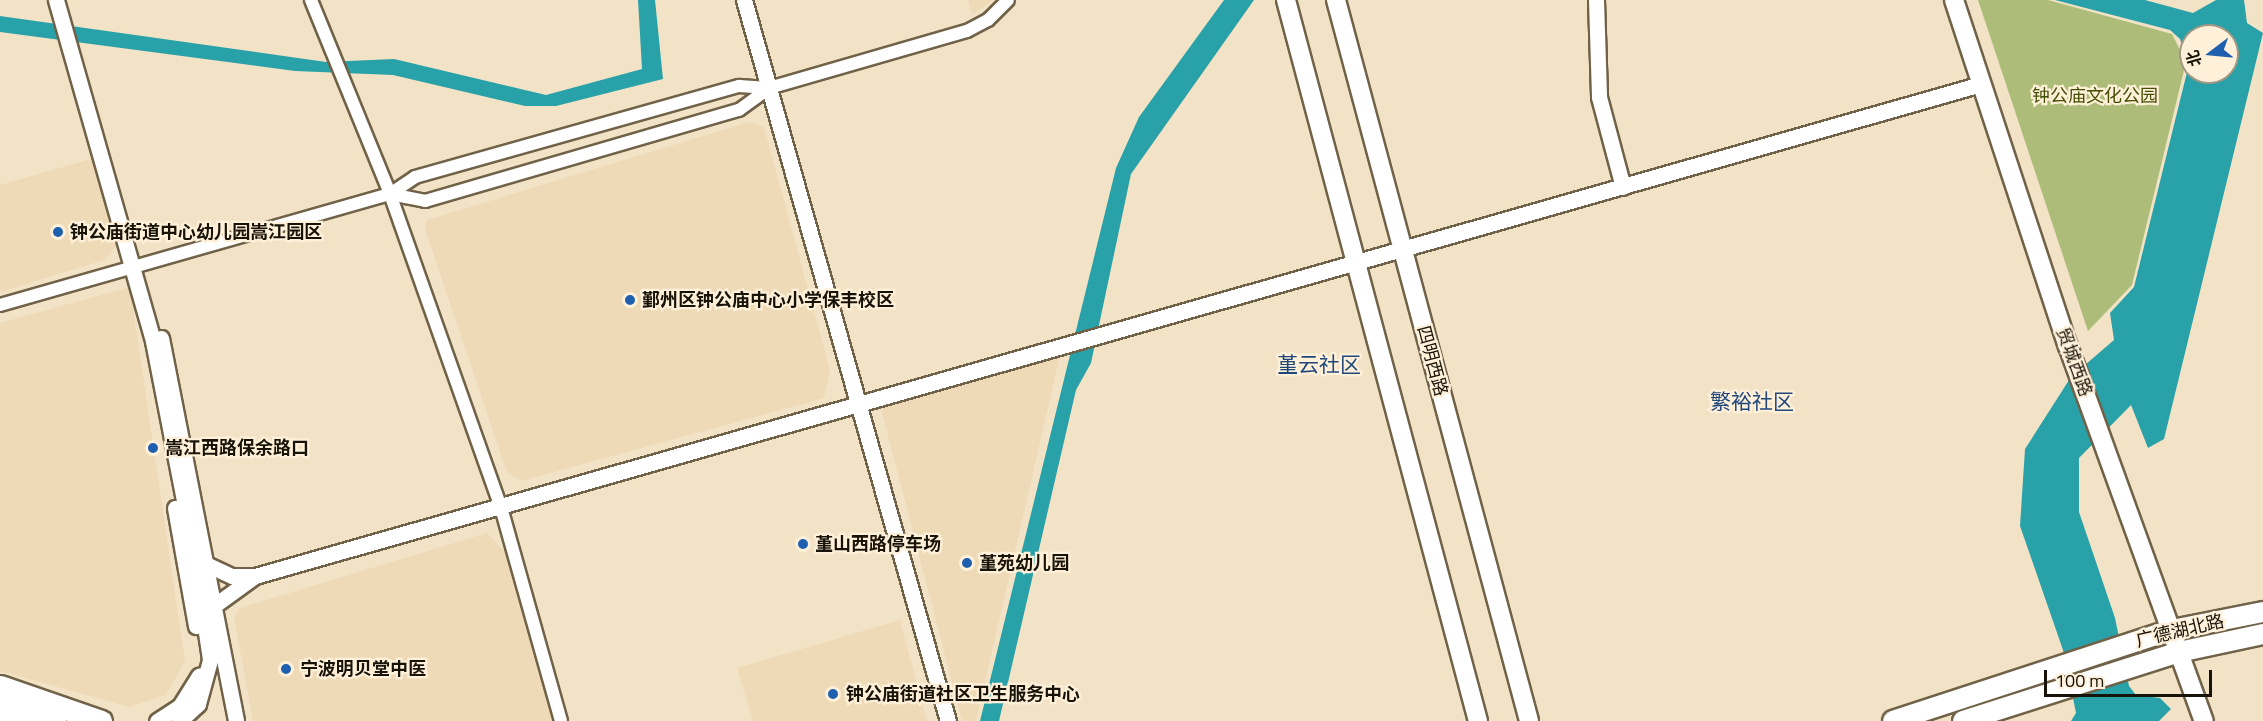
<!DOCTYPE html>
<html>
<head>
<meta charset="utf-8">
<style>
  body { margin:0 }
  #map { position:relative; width:2263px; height:721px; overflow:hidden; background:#f3e3c6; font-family:"Titillium Web","Noto Sans SC",sans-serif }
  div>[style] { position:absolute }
  .built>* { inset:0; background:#eedab6 }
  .green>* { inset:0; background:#adbd79 }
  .water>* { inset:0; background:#29a1a9 }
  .roads { filter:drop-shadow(2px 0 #706248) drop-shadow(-2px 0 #706248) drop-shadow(0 2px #706248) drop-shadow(0 -2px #706248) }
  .minor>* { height:12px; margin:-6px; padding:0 6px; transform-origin:6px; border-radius:6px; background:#fff }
  .tertiary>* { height:15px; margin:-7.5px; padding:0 7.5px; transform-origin:7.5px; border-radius:7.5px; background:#fff }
  .secondary>* { height:18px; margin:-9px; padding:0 9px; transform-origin:9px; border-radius:9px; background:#fff }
  .primary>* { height:20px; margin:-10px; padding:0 10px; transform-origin:10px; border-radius:10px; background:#fff }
  .trunk>* { height:21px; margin:-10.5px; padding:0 10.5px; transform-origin:10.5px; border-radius:10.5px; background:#fff }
  .dots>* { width:16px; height:16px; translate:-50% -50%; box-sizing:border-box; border:3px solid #fef0d9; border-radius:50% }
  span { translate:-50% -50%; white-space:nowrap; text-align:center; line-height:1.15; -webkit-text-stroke:4.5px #fef0d9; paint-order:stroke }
  .park-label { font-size:18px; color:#434f03 }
  .poi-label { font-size:18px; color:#181308; font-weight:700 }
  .left { translate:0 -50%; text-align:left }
  .street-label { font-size:18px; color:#181308 }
  .quarter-label { font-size:21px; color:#1f477c }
  .north { position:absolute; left:2179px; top:24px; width:60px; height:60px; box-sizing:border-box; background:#fef0d9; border:2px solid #a29885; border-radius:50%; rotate:254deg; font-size:16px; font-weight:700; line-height:24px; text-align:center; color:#181308 }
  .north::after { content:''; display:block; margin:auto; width:21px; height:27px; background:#1e5faf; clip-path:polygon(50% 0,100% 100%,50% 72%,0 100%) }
  .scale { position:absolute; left:2044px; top:670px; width:168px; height:27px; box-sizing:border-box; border:3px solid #181308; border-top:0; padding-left:8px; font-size:18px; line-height:21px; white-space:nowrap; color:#181308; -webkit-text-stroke:4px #fef0d9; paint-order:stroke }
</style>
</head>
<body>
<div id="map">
  <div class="built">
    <i style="clip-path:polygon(968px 0,993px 0,972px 15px)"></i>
    <i style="clip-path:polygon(749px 122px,764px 127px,830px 370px,824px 398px,521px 481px,507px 473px,425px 229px,427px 220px)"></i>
    <i style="clip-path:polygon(98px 157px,115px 217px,116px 246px,104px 260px,0 292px,0 185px)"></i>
    <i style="clip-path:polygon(130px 287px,185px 661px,166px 695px,129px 707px,0 671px,0 323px)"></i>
    <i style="clip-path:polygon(1060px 355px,976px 721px,962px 721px,880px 405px)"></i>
    <i style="clip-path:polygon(487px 533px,506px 553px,555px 721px,253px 721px,234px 617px,240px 608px)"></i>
    <i style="clip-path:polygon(900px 620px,927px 721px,753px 721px,737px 668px)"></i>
  </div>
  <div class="green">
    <i style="clip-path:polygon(1978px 0,2048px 0,2172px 34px,2186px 62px,2132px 285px,2088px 331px)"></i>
  </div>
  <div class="water">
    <i style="clip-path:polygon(638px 0,655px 0,663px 79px,556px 106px,525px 106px,393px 75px,295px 71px,0 32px,0 16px,326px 62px,394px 59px,546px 95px,642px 69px)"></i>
    <i style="clip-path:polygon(1224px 0,1254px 0,1131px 174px,1091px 363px,1076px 390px,999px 721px,980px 721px,1116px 168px,1139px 117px)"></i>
    <i style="clip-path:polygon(evenodd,2055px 0,2145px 0,2193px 13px,2216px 0,2244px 0,2247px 23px,2263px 33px,2164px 439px,2148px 448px,2131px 405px,2079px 458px,2079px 512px,2115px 618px,2129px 686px,2136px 695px,2160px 698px,2171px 709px,2159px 721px,2071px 721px,2076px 713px,2063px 650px,2020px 526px,2025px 449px,2071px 377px,2114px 340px,2110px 313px,2134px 287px,2189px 64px,2180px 39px,2170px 30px,2055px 0,2191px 36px,2227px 36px,2227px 72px,2191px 72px,2191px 36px)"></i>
  </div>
  <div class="roads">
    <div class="minor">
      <i style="left:311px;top:0;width:209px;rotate:67.8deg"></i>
      <i style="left:390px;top:194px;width:329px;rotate:70.5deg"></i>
      <i style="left:500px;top:504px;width:225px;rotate:74.3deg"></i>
      <i style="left:390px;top:194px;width:36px;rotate:11deg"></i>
      <i style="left:425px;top:201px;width:327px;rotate:-16.2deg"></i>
      <i style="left:739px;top:110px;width:37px;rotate:-36deg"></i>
      <i style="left:769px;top:88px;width:206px;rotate:-16.1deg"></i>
      <i style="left:967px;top:31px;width:24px;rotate:-28deg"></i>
      <i style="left:988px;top:20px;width:28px;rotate:-45deg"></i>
      <i style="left:0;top:305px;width:405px;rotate:-15.9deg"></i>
      <i style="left:390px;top:194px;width:30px;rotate:-34deg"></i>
      <i style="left:415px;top:177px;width:337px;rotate:-15.7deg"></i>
      <i style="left:739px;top:86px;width:30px;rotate:4deg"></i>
    </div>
    <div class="tertiary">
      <i style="left:56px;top:0;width:355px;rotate:74.1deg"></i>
      <i style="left:153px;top:341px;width:210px;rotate:79deg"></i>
      <i style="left:193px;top:547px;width:114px;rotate:81.4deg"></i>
      <i style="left:210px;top:660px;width:46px;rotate:105.3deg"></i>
      <i style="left:198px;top:704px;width:25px;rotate:137deg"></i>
      <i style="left:744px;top:0;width:749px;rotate:74.2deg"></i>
      <i style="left:1596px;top:0;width:97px;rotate:88.2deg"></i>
      <i style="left:1599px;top:97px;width:93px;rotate:75.1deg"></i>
      <i style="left:161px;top:338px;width:390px;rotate:78.9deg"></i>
      <i style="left:175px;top:508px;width:120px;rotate:79.9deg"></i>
      <i style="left:208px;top:565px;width:26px;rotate:25deg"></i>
      <i style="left:232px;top:576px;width:23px"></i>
      <i style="left:255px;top:576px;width:49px;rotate:144.1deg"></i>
      <i style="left:255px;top:576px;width:1792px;rotate:-15.91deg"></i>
      <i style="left:0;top:702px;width:61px;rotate:18.1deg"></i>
      <i style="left:157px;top:721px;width:27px;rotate:-33deg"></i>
      <i style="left:180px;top:706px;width:36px;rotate:-58deg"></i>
    </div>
    <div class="secondary">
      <i style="left:1286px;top:0;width:746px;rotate:75.09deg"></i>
      <i style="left:1336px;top:0;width:746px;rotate:75.01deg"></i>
      <i style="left:1954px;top:0;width:364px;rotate:71.8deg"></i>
      <i style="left:2068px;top:346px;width:399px;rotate:70.1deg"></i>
    </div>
    <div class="primary">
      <i style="left:0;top:712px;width:28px;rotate:18deg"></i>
      <i style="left:1893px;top:721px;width:293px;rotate:-18.1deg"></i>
      <i style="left:2172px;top:630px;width:93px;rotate:-11.2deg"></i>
      <i style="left:1963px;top:721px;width:227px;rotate:-17.7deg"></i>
      <i style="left:2179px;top:652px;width:86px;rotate:-12.1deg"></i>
    </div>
    <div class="trunk">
      <i style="left:0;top:686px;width:107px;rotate:19.1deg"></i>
    </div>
  </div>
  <div class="dots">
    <i style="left:58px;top:232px;background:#1e5faf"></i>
    <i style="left:630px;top:300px;background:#1e5faf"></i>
    <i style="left:153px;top:448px;background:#1e5faf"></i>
    <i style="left:803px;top:544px;background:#1e5faf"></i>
    <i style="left:967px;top:563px;background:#1e5faf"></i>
    <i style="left:286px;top:669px;background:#1e5faf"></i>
    <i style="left:833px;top:694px;background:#1e5faf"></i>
  </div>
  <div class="park-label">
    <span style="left:2095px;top:96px">钟公庙文化公园</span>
  </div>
  <div class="poi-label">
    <span class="left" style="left:70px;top:232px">钟公庙街道中心幼儿园嵩江园区</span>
    <span class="left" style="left:642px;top:300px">鄞州区钟公庙中心小学保丰校区</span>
    <span class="left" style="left:165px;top:448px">嵩江西路保余路口</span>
    <span class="left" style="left:815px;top:544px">堇山西路停车场</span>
    <span class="left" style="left:979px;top:563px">堇苑幼儿园</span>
    <span class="left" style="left:300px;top:669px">宁波明贝堂中医</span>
    <span class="left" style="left:846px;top:694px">钟公庙街道社区卫生服务中心</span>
  </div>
  <div class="street-label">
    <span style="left:1432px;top:361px;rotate:75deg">四明西路</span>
    <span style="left:2074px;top:362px;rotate:70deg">贸城西路</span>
    <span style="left:2180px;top:631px;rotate:-13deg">广德湖北路</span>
  </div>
  <div class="quarter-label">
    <span style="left:1319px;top:364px">堇云社区</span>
    <span style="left:1752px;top:401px">繁裕社区</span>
  </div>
  <div class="north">北</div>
  <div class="scale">100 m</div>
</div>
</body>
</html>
